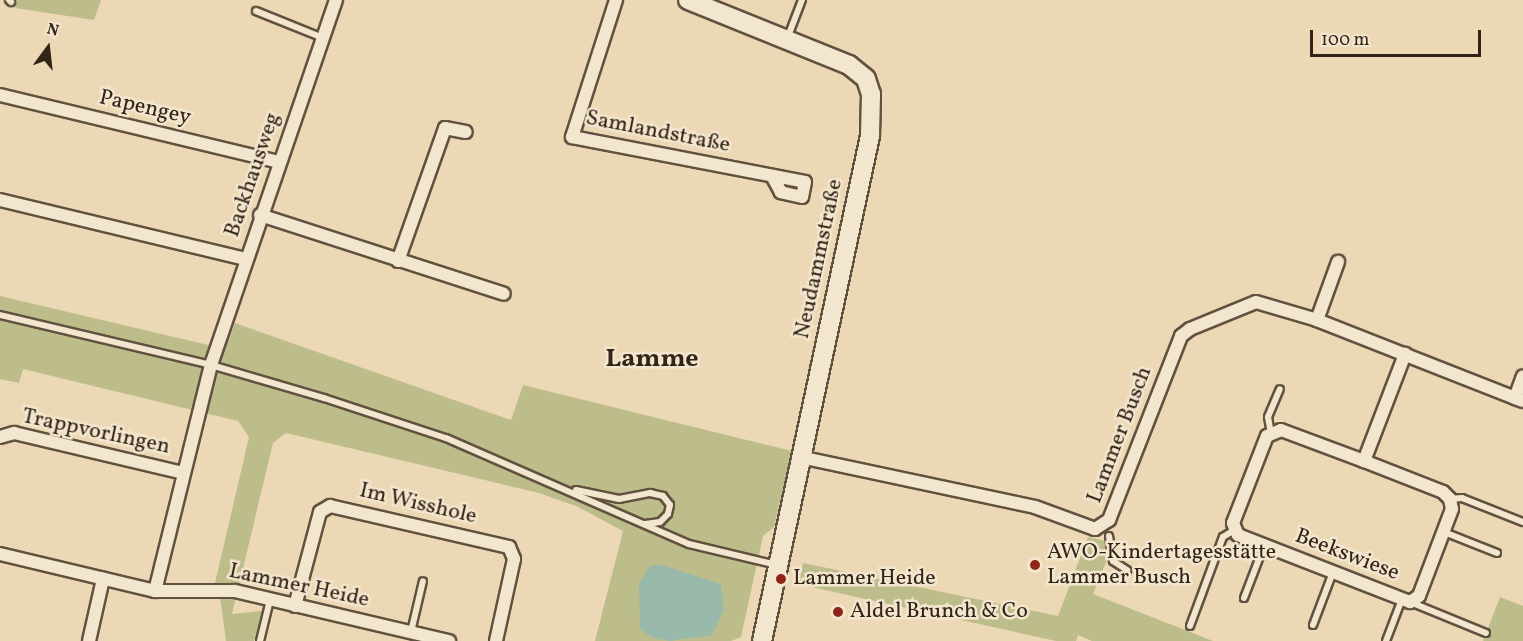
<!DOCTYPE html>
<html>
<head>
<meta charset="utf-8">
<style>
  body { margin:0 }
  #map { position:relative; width:1523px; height:641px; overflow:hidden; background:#ecd8b4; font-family:Vollkorn,serif }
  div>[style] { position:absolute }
  .green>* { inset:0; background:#bcbd8a }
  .water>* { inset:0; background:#99baaa }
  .roads { filter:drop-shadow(2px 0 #61513f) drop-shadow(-2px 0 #61513f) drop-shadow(0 2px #61513f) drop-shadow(0 -2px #61513f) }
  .lane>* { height:6px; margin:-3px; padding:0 3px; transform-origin:3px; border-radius:3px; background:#f3e6ce }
  .street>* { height:12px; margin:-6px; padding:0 6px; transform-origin:6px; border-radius:6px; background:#f3e6ce }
  .secondary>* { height:18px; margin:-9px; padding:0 9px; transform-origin:9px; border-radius:9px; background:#f3e6ce }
  .dots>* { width:16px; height:16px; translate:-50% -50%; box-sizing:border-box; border:3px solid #f3e6ce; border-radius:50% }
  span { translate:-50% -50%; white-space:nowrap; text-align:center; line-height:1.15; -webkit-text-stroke:5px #f3e6ce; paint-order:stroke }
  .street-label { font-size:22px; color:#332418 }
  .poi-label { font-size:22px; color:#332418 }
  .left { translate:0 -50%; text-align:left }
  .quarter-label { font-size:26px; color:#332418; font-weight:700 }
  .north { position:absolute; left:18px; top:18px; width:60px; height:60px; -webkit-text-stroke:4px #f3e6ce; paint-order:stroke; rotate:15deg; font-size:16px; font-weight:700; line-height:24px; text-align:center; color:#332418 }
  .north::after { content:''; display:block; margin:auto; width:21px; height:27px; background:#332418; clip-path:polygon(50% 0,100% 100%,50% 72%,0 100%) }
  .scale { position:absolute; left:1310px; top:30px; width:171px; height:27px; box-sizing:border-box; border:3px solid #332418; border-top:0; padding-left:8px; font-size:18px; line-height:21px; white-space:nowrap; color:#332418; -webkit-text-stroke:4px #f3e6ce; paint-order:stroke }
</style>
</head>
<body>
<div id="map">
  <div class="green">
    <i style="clip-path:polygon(17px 0,101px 0,94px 20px,15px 8px)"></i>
    <i style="clip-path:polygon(0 296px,225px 349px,235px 323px,511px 420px,523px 385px,792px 451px,774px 527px,763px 536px,741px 637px,731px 641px,595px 641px,623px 531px,576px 506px,539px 493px,286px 433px,273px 443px,232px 614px,262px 611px,254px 641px,226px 641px,220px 597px,202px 595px,218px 593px,215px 583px,249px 437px,238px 421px,23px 369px,19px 383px,0 379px)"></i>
    <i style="clip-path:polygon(1088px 537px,1106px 541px,1108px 557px,1093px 594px,1213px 641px,1092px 641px,1078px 635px,1076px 641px,1056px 641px,798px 584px,803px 563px,1058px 616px)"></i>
    <i style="clip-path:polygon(1500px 597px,1523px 606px,1523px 641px,1483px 641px)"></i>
  </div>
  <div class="water">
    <i style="clip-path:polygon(658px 564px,721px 584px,724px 610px,712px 635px,670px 641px,653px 638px,640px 629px,639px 584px,649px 567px)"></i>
  </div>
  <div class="roads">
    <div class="lane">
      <i style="left:9px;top:0;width:3px;rotate:45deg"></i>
      <i style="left:256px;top:11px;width:72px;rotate:21.9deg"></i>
      <i style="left:787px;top:39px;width:42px;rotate:-69deg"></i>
      <i style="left:0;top:315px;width:217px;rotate:13.3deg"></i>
      <i style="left:211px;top:365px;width:118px;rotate:16.3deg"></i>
      <i style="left:324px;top:398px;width:128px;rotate:18.2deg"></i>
      <i style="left:446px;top:438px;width:265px;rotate:23.6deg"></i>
      <i style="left:689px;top:544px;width:90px;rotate:13.4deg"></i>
      <i style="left:1271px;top:434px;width:17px;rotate:-100deg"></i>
      <i style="left:1268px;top:417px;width:30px;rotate:-67deg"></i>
      <i style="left:576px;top:490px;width:44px;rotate:11.8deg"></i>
      <i style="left:619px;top:499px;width:32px;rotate:-11deg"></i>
      <i style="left:650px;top:493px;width:13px;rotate:13deg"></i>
      <i style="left:663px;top:496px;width:11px;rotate:52deg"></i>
      <i style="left:670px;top:505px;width:9px;rotate:103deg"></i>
      <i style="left:668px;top:514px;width:11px;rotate:135deg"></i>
      <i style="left:660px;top:522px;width:15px;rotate:172deg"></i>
      <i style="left:1450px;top:499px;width:12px;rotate:-5deg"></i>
      <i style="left:1462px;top:498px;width:66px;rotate:21.5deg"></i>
      <i style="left:1444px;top:532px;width:57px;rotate:21.6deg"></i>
      <i style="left:1109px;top:536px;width:25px;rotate:81deg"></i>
      <i style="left:1113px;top:561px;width:17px;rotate:33deg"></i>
      <i style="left:1244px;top:598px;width:56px;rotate:-69deg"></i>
      <i style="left:1410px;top:602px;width:82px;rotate:22.2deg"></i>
      <i style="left:1313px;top:625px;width:57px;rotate:-69.3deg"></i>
      <i style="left:1190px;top:626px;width:95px;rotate:-69.7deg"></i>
      <i style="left:1223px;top:537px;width:13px;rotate:-32deg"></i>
      <i style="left:411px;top:632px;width:52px;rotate:-76.8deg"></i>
      <i style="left:260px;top:641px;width:42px;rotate:-76.3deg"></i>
      <i style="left:1386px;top:641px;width:45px;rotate:-69.1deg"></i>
    </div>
    <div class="street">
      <i style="left:616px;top:0;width:144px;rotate:107.8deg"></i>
      <i style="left:572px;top:137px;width:237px;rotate:10.9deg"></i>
      <i style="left:805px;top:182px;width:15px;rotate:101deg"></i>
      <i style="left:802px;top:197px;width:22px;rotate:-167deg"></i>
      <i style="left:781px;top:192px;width:18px;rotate:-119deg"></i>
      <i style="left:0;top:95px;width:288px;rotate:13.5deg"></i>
      <i style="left:0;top:200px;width:252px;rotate:13.5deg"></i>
      <i style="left:260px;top:215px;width:256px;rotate:17.9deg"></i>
      <i style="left:398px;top:261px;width:141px;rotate:-70.5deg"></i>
      <i style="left:445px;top:128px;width:21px;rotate:11deg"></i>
      <i style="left:1317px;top:320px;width:62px;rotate:-70.1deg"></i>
      <i style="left:1515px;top:398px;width:23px;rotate:-70deg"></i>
      <i style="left:0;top:437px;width:15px;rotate:-16deg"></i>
      <i style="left:14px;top:433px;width:174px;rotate:13.3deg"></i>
      <i style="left:800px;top:457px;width:240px;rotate:12deg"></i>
      <i style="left:1035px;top:507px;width:64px;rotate:20.1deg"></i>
      <i style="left:1095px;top:529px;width:17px;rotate:-33deg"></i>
      <i style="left:1109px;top:520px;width:198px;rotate:-68.6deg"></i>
      <i style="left:1181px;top:336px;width:11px;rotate:-38deg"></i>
      <i style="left:1190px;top:329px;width:71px;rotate:-22.2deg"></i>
      <i style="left:1256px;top:302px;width:64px;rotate:16.4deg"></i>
      <i style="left:1317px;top:320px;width:221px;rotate:21.5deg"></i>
      <i style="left:1364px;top:461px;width:85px;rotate:21.4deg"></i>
      <i style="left:1443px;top:492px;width:10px;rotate:45deg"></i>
      <i style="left:1450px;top:499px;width:10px;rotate:79deg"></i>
      <i style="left:1452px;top:509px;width:93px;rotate:110.8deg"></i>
      <i style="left:1419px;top:596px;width:11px;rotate:146deg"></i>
      <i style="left:1410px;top:602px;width:185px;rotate:-158.7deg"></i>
      <i style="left:1238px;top:535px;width:13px;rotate:-113deg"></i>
      <i style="left:1233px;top:523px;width:93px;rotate:-68.7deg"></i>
      <i style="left:1267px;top:436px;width:15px;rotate:-23deg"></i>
      <i style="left:1281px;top:430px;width:89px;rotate:20.5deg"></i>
      <i style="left:1364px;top:461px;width:115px;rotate:-69deg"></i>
      <i style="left:0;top:554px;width:159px;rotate:13.4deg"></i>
      <i style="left:155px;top:591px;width:80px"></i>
      <i style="left:235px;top:591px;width:220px;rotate:13.2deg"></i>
      <i style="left:155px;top:591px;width:233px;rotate:-76.1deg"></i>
      <i style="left:211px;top:365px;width:386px;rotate:-71.1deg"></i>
      <i style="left:295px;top:606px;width:97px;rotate:-75.1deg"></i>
      <i style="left:320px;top:512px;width:12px;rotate:-31deg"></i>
      <i style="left:330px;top:506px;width:184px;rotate:12.9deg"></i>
      <i style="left:509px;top:547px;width:13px;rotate:67deg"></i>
      <i style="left:514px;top:559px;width:84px;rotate:102.4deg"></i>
      <i style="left:89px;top:641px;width:64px;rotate:-77.3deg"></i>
    </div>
    <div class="secondary">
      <i style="left:688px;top:0;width:174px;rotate:22deg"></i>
      <i style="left:849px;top:65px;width:22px;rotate:39deg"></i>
      <i style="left:866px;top:79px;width:16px;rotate:72deg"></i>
      <i style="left:871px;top:94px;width:42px;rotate:91.4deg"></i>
      <i style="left:870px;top:136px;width:516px;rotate:102.07deg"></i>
    </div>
  </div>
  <div class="dots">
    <i style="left:1035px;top:565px;background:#8f2418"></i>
    <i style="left:781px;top:579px;background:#8f2418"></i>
    <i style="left:838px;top:612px;background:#8f2418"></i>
  </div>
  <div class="street-label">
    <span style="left:145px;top:108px;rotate:13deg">Papengey</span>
    <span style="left:658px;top:132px;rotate:11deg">Samlandstraße</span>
    <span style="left:253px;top:175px;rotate:-71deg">Backhausweg</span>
    <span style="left:819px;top:259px;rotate:-78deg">Neudammstraße</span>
    <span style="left:96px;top:432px;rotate:12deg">Trappvorlingen</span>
    <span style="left:1120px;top:435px;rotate:-69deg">Lammer Busch</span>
    <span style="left:418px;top:504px;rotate:13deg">Im Wisshole</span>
    <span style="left:1347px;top:555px;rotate:21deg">Beekswiese</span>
    <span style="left:299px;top:586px;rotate:12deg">Lammer Heide</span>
  </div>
  <div class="poi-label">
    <span class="left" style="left:1047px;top:565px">AWO-Kindertagesstätte<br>Lammer Busch</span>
    <span class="left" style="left:793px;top:579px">Lammer Heide</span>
    <span class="left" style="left:850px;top:612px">Aldel Brunch &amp; Co</span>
  </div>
  <div class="quarter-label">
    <span style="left:652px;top:360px">Lamme</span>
  </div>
  <div class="north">N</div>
  <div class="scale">100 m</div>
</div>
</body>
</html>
